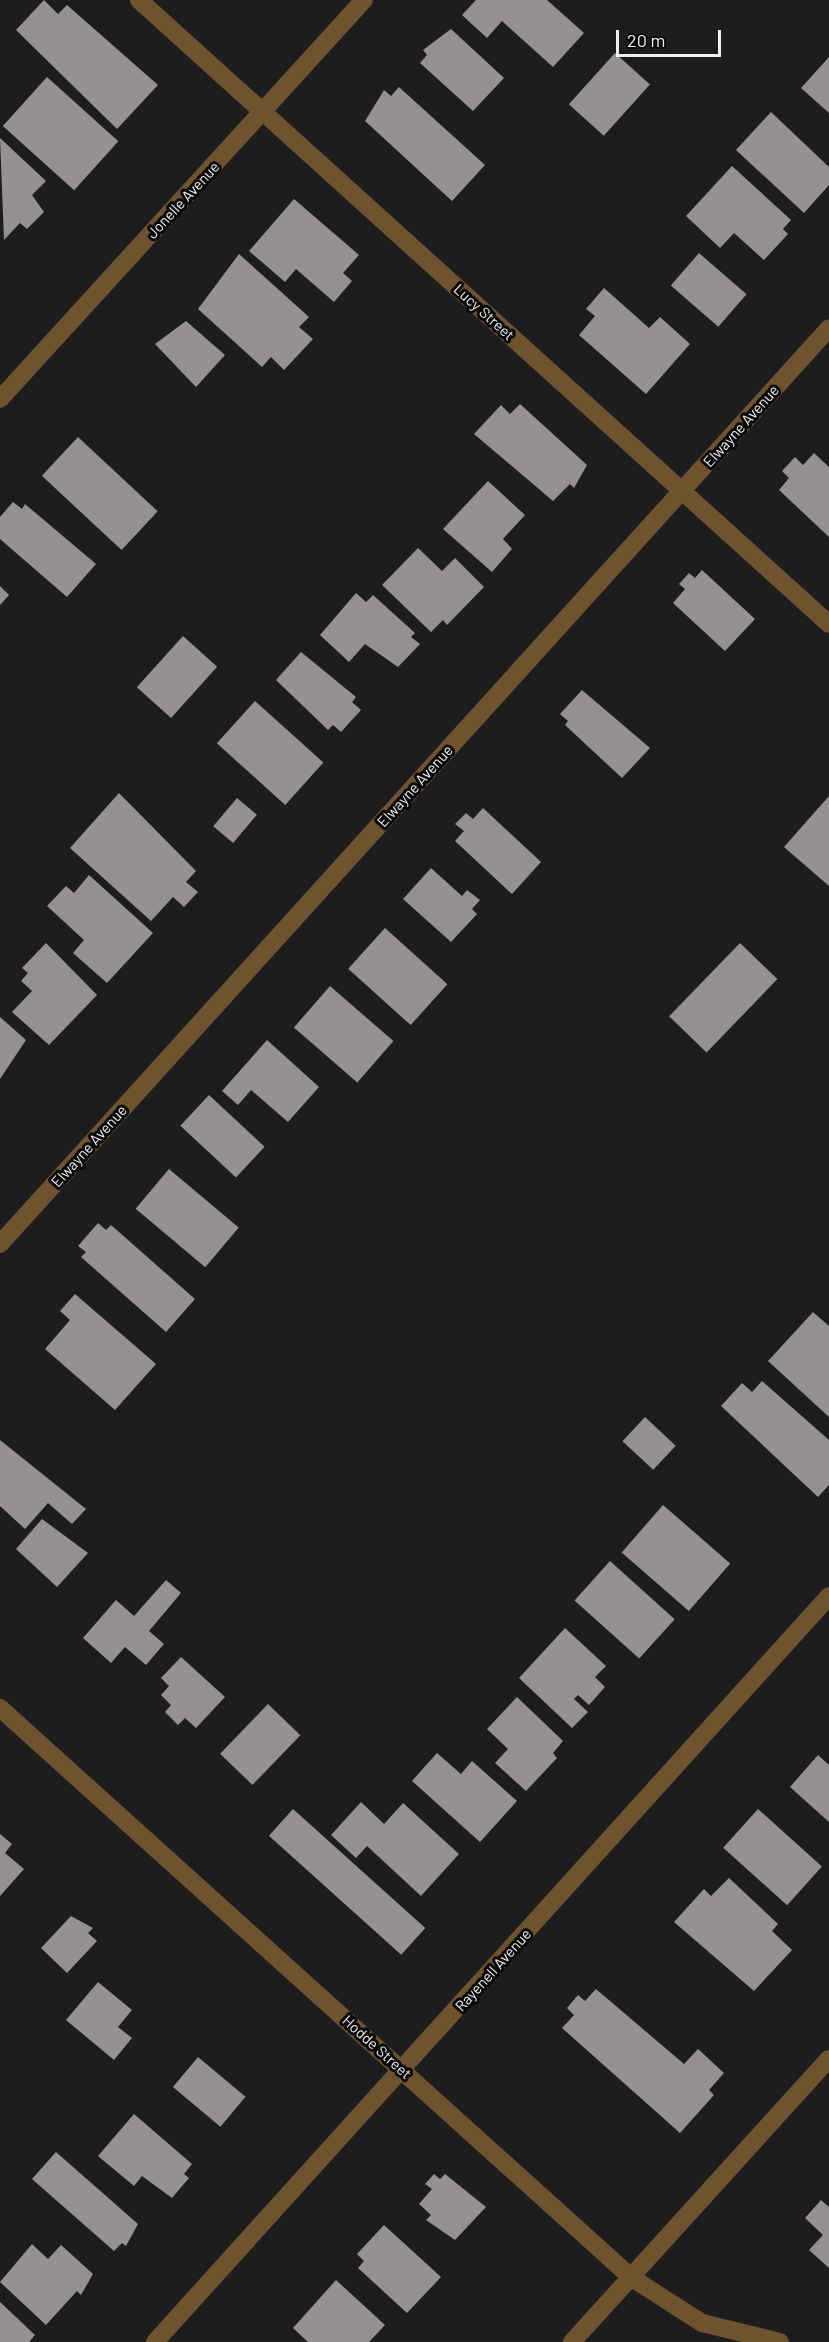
<!DOCTYPE html>
<html>
<head>
<meta charset="utf-8">
<style>
  body { margin:0 }
  #map { position:relative; width:829px; height:2342px; overflow:hidden; background:#1d1d20; font-family:Barlow,sans-serif }
  div>[style] { position:absolute }
  .building>* { inset:0; background:#959193; transform-origin:0 0 }
  .minor>* { height:18px; margin:-9px; padding:0 9px; transform-origin:9px; border-radius:9px; background:#6f522e }
  span { translate:-50% -50%; white-space:nowrap; text-align:center; line-height:1.15; -webkit-text-stroke:6px #080809; paint-order:stroke }
  .street-label { font-size:15px; color:#f0f1f2 }
  .scale { position:absolute; left:616px; top:30px; width:105px; height:27px; box-sizing:border-box; border:3px solid #f0f1f2; border-top:0; padding-left:8px; font-size:18px; line-height:21px; white-space:nowrap; color:#f0f1f2; -webkit-text-stroke:4px #080809; paint-order:stroke }
</style>
</head>
<body>
<div id="map">
  <div class="building">
    <i style="clip-path:polygon(44px 0,58px 14px,67px 5px,158px 85px,117px 129px,16px 30px)"></i>
    <i style="clip-path:polygon(476px 0,547px 0,584px 33px,553px 67px,502px 21px,487px 38px,462px 15px)"></i>
    <i style="clip-path:polygon(451px 29px,504px 78px,473px 111px,420px 63px,427px 55px,423px 50px)"></i>
    <i style="left:615px;top:53px;width:47px;height:69px;rotate:42deg"></i>
    <i style="clip-path:polygon(829px 57px,829px 113px,801px 88px)"></i>
    <i style="left:47px;top:77px;width:96px;height:66px;rotate:42deg"></i>
    <i style="clip-path:polygon(399px 87px,485px 165px,452px 201px,365px 121px,384px 90px,391px 96px)"></i>
    <i style="clip-path:polygon(771px 112px,829px 167px,829px 185px,804px 213px,736px 150px)"></i>
    <i style="clip-path:polygon(0 138px,46px 181px,32px 195px,44px 212px,27px 229px,20px 223px,4px 240px)"></i>
    <i style="clip-path:polygon(732px 166px,791px 220px,783px 229px,788px 234px,764px 260px,734px 233px,720px 248px,686px 216px)"></i>
    <i style="clip-path:polygon(294px 199px,359px 255px,343px 273px,352px 281px,334px 302px,296px 269px,285px 282px,249px 251px)"></i>
    <i style="left:699px;top:253px;width:63px;height:43px;rotate:41deg"></i>
    <i style="clip-path:polygon(239px 254px,309px 317px,299px 327px,313px 339px,284px 370px,271px 357px,262px 367px,198px 309px)"></i>
    <i style="clip-path:polygon(604px 288px,649px 328px,660px 317px,690px 344px,646px 394px,579px 335px,595px 316px,586px 309px)"></i>
    <i style="clip-path:polygon(186px 321px,225px 355px,196px 387px,155px 344px)"></i>
    <i style="clip-path:polygon(520px 404px,587px 465px,574px 488px,570px 484px,553px 501px,474px 434px,501px 405px,510px 414px)"></i>
    <i style="left:78px;top:437px;width:109px;height:53px;rotate:43deg"></i>
    <i style="clip-path:polygon(814px 453px,829px 467px,829px 537px,779px 490px,789px 478px,782px 471px,795px 457px,803px 465px)"></i>
    <i style="clip-path:polygon(488px 481px,525px 515px,503px 539px,512px 549px,492px 572px,443px 529px)"></i>
    <i style="clip-path:polygon(13px 502px,22px 509px,25px 504px,96px 564px,67px 597px,0 539px,0 517px)"></i>
    <i style="clip-path:polygon(418px 548px,442px 571px,455px 558px,484px 587px,447px 625px,443px 620px,431px 632px,382px 585px)"></i>
    <i style="clip-path:polygon(702px 570px,755px 619px,725px 651px,673px 603px,685px 589px,679px 584px,689px 573px,695px 578px)"></i>
    <i style="clip-path:polygon(0 586px,9px 595px,0 605px)"></i>
    <i style="clip-path:polygon(356px 593px,366px 602px,373px 595px,415px 633px,411px 637px,420px 644px,398px 667px,365px 644px,349px 662px,320px 635px)"></i>
    <i style="left:183px;top:636px;width:46px;height:69px;rotate:42deg"></i>
    <i style="clip-path:polygon(301px 652px,356px 697px,352px 702px,361px 710px,341px 732px,333px 725px,328px 730px,276px 680px)"></i>
    <i style="clip-path:polygon(582px 690px,650px 748px,622px 778px,565px 725px,568px 721px,560px 714px)"></i>
    <i style="left:255px;top:701px;width:92px;height:57px;rotate:42deg"></i>
    <i style="clip-path:polygon(119px 793px,196px 871px,186px 882px,198px 892px,184px 907px,173px 897px,151px 921px,70px 848px)"></i>
    <i style="clip-path:polygon(829px 796px,829px 886px,784px 847px)"></i>
    <i style="left:237px;top:798px;width:26px;height:37px;rotate:40deg"></i>
    <i style="clip-path:polygon(483px 808px,541px 862px,512px 894px,455px 841px,464px 831px,455px 824px,466px 813px,473px 819px)"></i>
    <i style="clip-path:polygon(431px 868px,462px 896px,467px 890px,480px 900px,472px 909px,477px 914px,451px 942px,403px 899px)"></i>
    <i style="clip-path:polygon(89px 875px,153px 933px,107px 983px,73px 953px,84px 940px,47px 906px,66px 886px,74px 893px)"></i>
    <i style="left:385px;top:928px;width:84px;height:55px;rotate:42deg"></i>
    <i style="clip-path:polygon(46px 943px,97px 995px,49px 1045px,12px 1012px,32px 991px,21px 981px,28px 973px,22px 968px)"></i>
    <i style="left:740px;top:943px;width:52px;height:102px;rotate:44deg"></i>
    <i style="left:330px;top:986px;width:84px;height:55px;rotate:41deg"></i>
    <i style="clip-path:polygon(0 1017px,26px 1040px,0 1079px)"></i>
    <i style="clip-path:polygon(267px 1040px,319px 1087px,288px 1122px,251px 1090px,238px 1105px,222px 1091px)"></i>
    <i style="left:209px;top:1095px;width:76px;height:42px;rotate:43deg"></i>
    <i style="left:169px;top:1169px;width:91px;height:52px;rotate:40deg"></i>
    <i style="clip-path:polygon(98px 1223px,106px 1230px,111px 1225px,195px 1299px,166px 1332px,81px 1257px,86px 1252px,78px 1246px)"></i>
    <i style="clip-path:polygon(75px 1294px,156px 1364px,115px 1410px,45px 1349px,70px 1320px,60px 1311px)"></i>
    <i style="clip-path:polygon(813px 1312px,829px 1326px,829px 1417px,768px 1361px)"></i>
    <i style="clip-path:polygon(762px 1381px,829px 1440px,829px 1485px,818px 1497px,721px 1406px,742px 1383px,752px 1392px)"></i>
    <i style="left:645px;top:1417px;width:42px;height:33px;rotate:43deg"></i>
    <i style="clip-path:polygon(0 1440px,86px 1509px,72px 1524px,48px 1503px,25px 1529px,0 1506px)"></i>
    <i style="left:663px;top:1505px;width:89px;height:63px;rotate:41deg"></i>
    <i style="clip-path:polygon(42px 1519px,88px 1553px,57px 1587px,16px 1549px)"></i>
    <i style="left:610px;top:1561px;width:87px;height:53px;rotate:42deg"></i>
    <i style="clip-path:polygon(166px 1580px,181px 1593px,149px 1631px,164px 1644px,146px 1665px,125px 1647px,111px 1663px,83px 1638px,116px 1600px,134px 1616px)"></i>
    <i style="clip-path:polygon(565px 1628px,606px 1666px,595px 1677px,605px 1687px,589px 1705px,578px 1695px,574px 1699px,588px 1712px,572px 1728px,519px 1678px)"></i>
    <i style="clip-path:polygon(181px 1657px,225px 1697px,196px 1728px,185px 1718px,178px 1725px,165px 1712px,171px 1705px,161px 1695px,169px 1686px,161px 1678px)"></i>
    <i style="clip-path:polygon(517px 1697px,563px 1741px,553px 1753px,557px 1758px,526px 1791px,495px 1763px,508px 1749px,487px 1729px)"></i>
    <i style="left:268px;top:1704px;width:45px;height:69px;rotate:44deg"></i>
    <i style="clip-path:polygon(437px 1753px,461px 1774px,472px 1761px,517px 1801px,480px 1842px,412px 1781px)"></i>
    <i style="clip-path:polygon(818px 1755px,829px 1765px,829px 1822px,790px 1787px)"></i>
    <i style="clip-path:polygon(361px 1802px,384px 1824px,403px 1803px,459px 1854px,421px 1896px,367px 1846px,356px 1858px,331px 1835px)"></i>
    <i style="left:293px;top:1809px;width:178px;height:36px;rotate:42deg"></i>
    <i style="left:758px;top:1809px;width:86px;height:52px;rotate:42deg"></i>
    <i style="clip-path:polygon(0 1834px,12px 1844px,5px 1853px,24px 1869px,0 1896px)"></i>
    <i style="clip-path:polygon(729px 1878px,778px 1924px,772px 1931px,792px 1950px,754px 1991px,674px 1922px,704px 1889px,711px 1896px)"></i>
    <i style="clip-path:polygon(71px 1916px,93px 1928px,88px 1933px,97px 1941px,67px 1973px,41px 1948px)"></i>
    <i style="clip-path:polygon(98px 1982px,132px 2010px,118px 2027px,132px 2038px,114px 2060px,66px 2020px)"></i>
    <i style="clip-path:polygon(596px 1989px,684px 2064px,698px 2049px,724px 2073px,709px 2090px,714px 2095px,680px 2133px,562px 2028px,574px 2015px,567px 2008px,578px 1995px,585px 2001px)"></i>
    <i style="left:198px;top:2057px;width:62px;height:39px;rotate:40deg"></i>
    <i style="clip-path:polygon(134px 2114px,192px 2164px,184px 2174px,189px 2178px,172px 2198px,142px 2176px,134px 2186px,98px 2156px)"></i>
    <i style="clip-path:polygon(56px 2152px,138px 2224px,126px 2246px,122px 2243px,114px 2251px,32px 2179px)"></i>
    <i style="clip-path:polygon(434px 2174px,440px 2179px,445px 2174px,486px 2207px,455px 2240px,426px 2220px,431px 2215px,419px 2204px,432px 2189px,425px 2184px)"></i>
    <i style="clip-path:polygon(821px 2200px,829px 2207px,829px 2268px,809px 2250px,823px 2235px,805px 2218px)"></i>
    <i style="clip-path:polygon(384px 2225px,441px 2277px,407px 2313px,358px 2268px,364px 2261px,357px 2254px)"></i>
    <i style="clip-path:polygon(32px 2244px,48px 2259px,61px 2245px,93px 2274px,81px 2295px,77px 2291px,46px 2325px,0 2282px)"></i>
    <i style="clip-path:polygon(336px 2280px,385px 2325px,369px 2342px,308px 2342px,293px 2328px)"></i>
    <i style="clip-path:polygon(0 2302px,35px 2335px,29px 2342px,0 2342px)"></i>
  </div>
  <div class="minor">
    <i style="left:139px;top:0;width:930px;rotate:42.12deg"></i>
    <i style="left:0;top:399px;width:540px;rotate:-47.63deg"></i>
    <i style="left:0;top:1244px;width:1235px;rotate:-47.85deg"></i>
    <i style="left:0;top:1708px;width:851px;rotate:42.05deg"></i>
    <i style="left:632px;top:2278px;width:83px;rotate:32.7deg"></i>
    <i style="left:702px;top:2323px;width:80px;rotate:13.7deg"></i>
    <i style="left:155px;top:2342px;width:1005px;rotate:-47.9deg"></i>
    <i style="left:572px;top:2342px;width:382px;rotate:-47.8deg"></i>
  </div>
  <div class="street-label">
    <span style="left:183px;top:200px;rotate:-47deg">Jonelle Avenue</span>
    <span style="left:484px;top:312px;rotate:42deg">Lucy Street</span>
    <span style="left:741px;top:426px;rotate:-48deg">Elwayne Avenue</span>
    <span style="left:415px;top:786px;rotate:-48deg">Elwayne Avenue</span>
    <span style="left:89px;top:1146px;rotate:-48deg">Elwayne Avenue</span>
    <span style="left:493px;top:1970px;rotate:-48deg">Rayenell Avenue</span>
    <span style="left:377px;top:2047px;rotate:42deg">Hodde Street</span>
  </div>
  <div class="scale">20 m</div>
</div>
</body>
</html>
